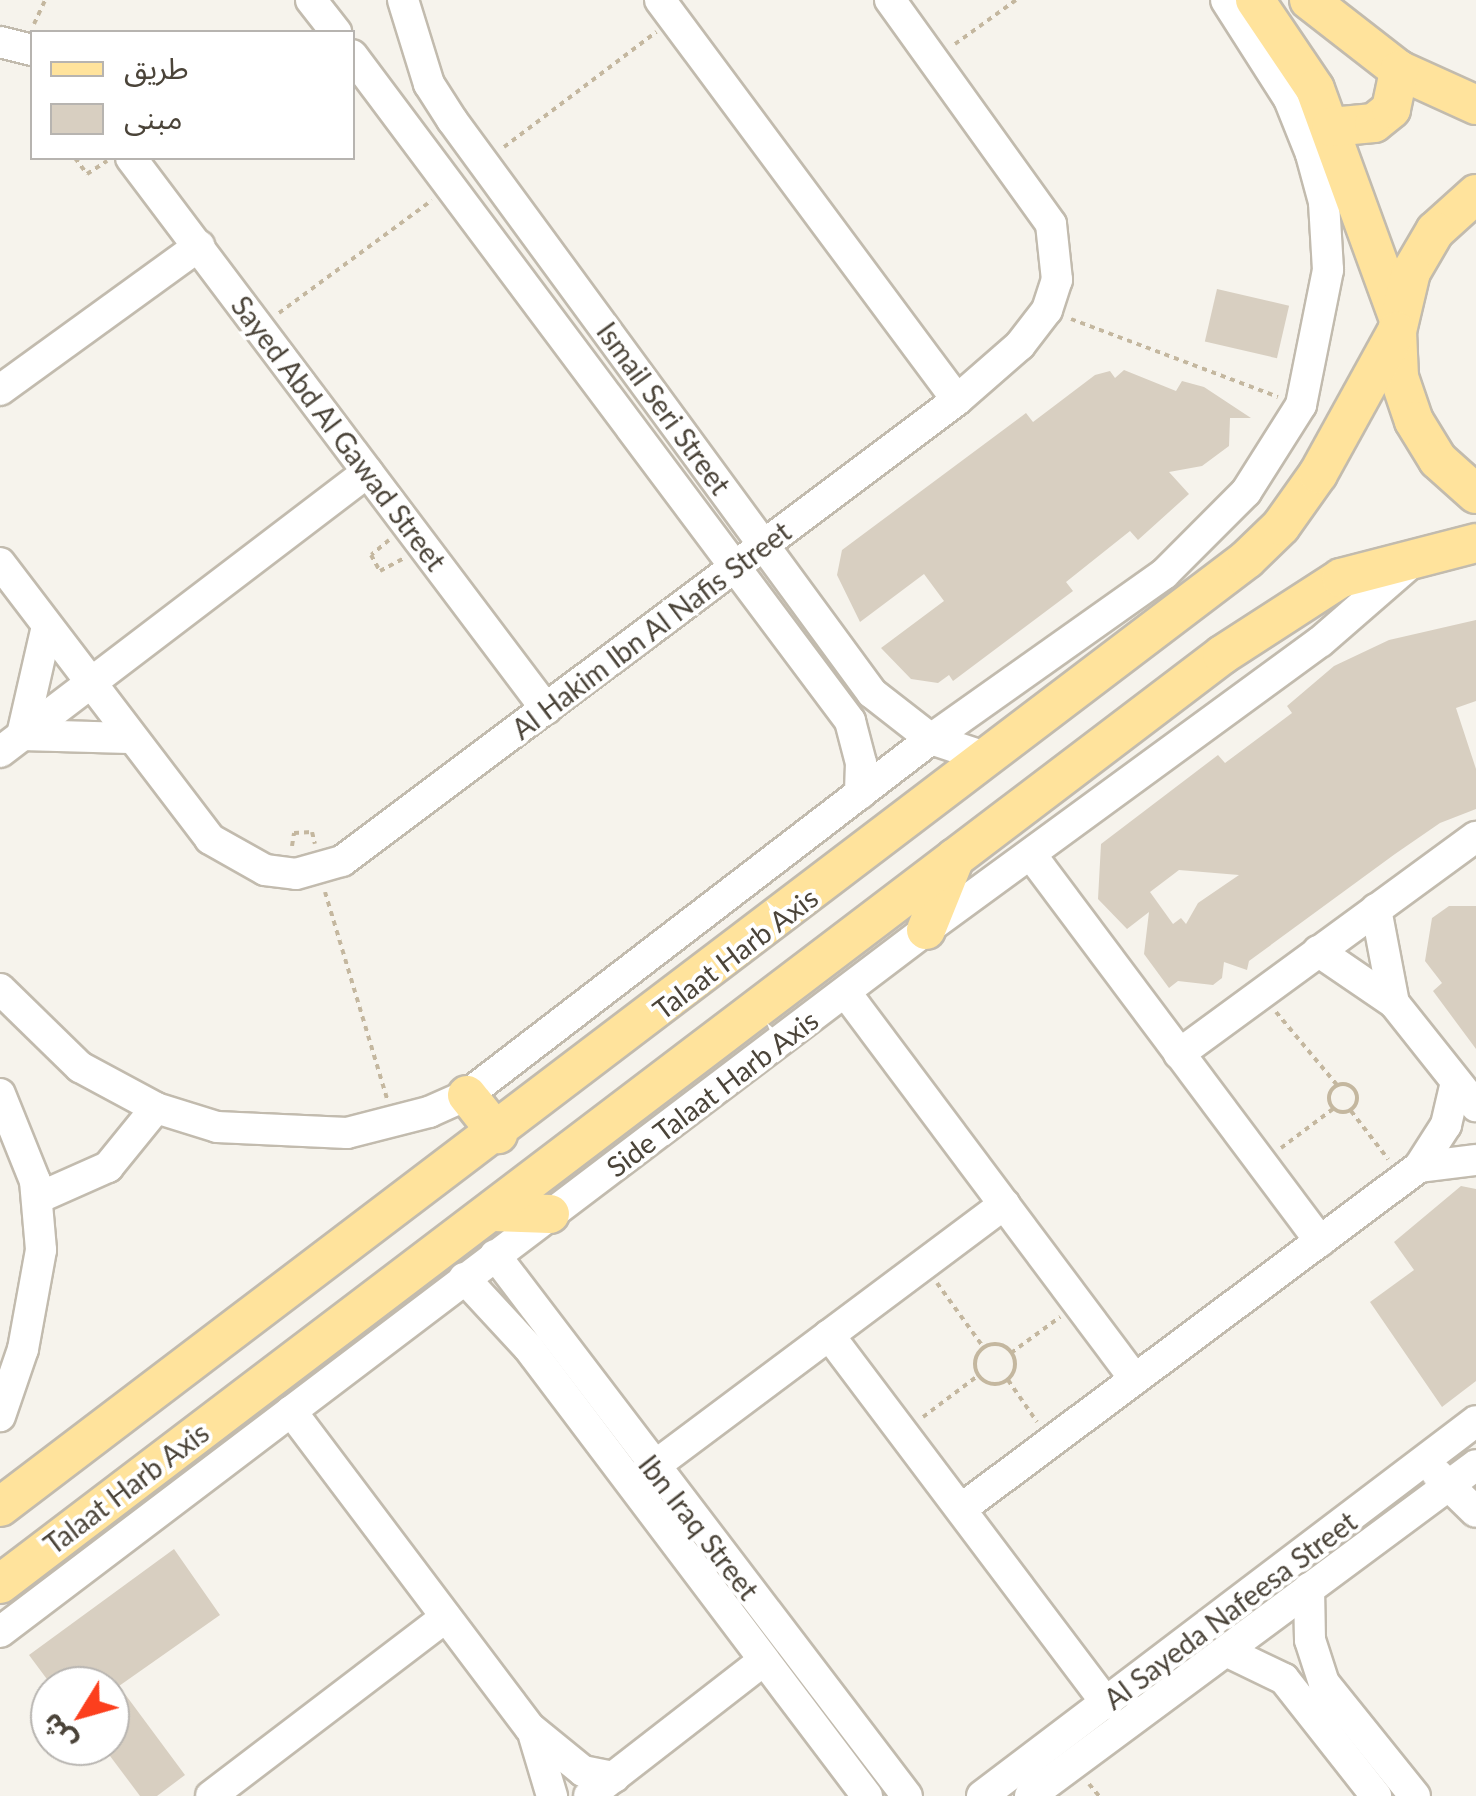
<!DOCTYPE html>
<html>
<head>
<meta charset="utf-8">
<style>
  body { margin:0 }
  #map { position:relative; width:1476px; height:1796px; overflow:hidden; background:#f6f3ec; font-family:Lato,"Noto Sans Arabic",sans-serif }
  div>[style] { position:absolute }
  .building>* { inset:0; background:#d8cfc1; transform-origin:0 0 }
  .path>* { height:4px; margin-top:-2px; transform-origin:0; background:repeating-linear-gradient(90deg,#c4b79f 0 5px,transparent 0 10px) }
  .path>.ring { margin:-2px; padding:0; box-sizing:content-box; background:none; border:4px solid #c4b79f; border-radius:50% }
  .roads { filter:drop-shadow(2px 0 #c2bbae) drop-shadow(-2px 0 #c2bbae) drop-shadow(0 2px #c2bbae) drop-shadow(0 -2px #c2bbae) }
  .minor>* { height:30px; margin:-15px; padding:0 15px; transform-origin:15px; border-radius:15px; background:#fff }
  .major>* { height:38px; margin:-19px; padding:0 19px; transform-origin:19px; border-radius:19px; background:#ffe39c }
  span { translate:-50% -50%; white-space:nowrap; text-align:center; line-height:1.15; -webkit-text-stroke:8px #fff; paint-order:stroke }
  .street-label { font-size:28px; color:#4b4439 }
  .legend { position:absolute; left:30px; top:30px; width:325px; height:130px; box-sizing:border-box; background:#fff; border:2px solid #b7b4b0; margin:0; padding:12px 18px; list-style:none; font-size:30px; color:#4b4439 }
  .legend li { display:flex; align-items:center; gap:20px; height:50px }
  .legend b { width:50px; border:2px solid #b7b4b0 }
  .north { position:absolute; left:30px; top:1666px; width:100px; height:100px; box-sizing:border-box; background:#fff; border:2px solid #b7b4b0; border-radius:50%; rotate:233deg; font-size:28px; font-weight:700; line-height:40px; text-align:center; color:#4b4439 }
  .north::after { content:''; display:block; margin:auto; width:35px; height:45px; background:#fc3f1d; clip-path:polygon(50% 0,100% 100%,50% 72%,0 100%) }
</style>
</head>
<body>
<div id="map">
  <div class="building">
    <i style="left:1217px;top:289px;width:74px;height:54px;rotate:13deg"></i>
    <i style="clip-path:polygon(1124px 370px,1176px 391px,1182px 381px,1204px 387px,1251px 418px,1230px 418px,1229px 446px,1202px 466px,1169px 472px,1189px 494px,1138px 540px,1130px 531px,1066px 582px,1073px 591px,953px 681px,949px 675px,938px 683px,911px 679px,881px 648px,944px 601px,924px 574px,860px 622px,837px 575px,842px 550px,1026px 413px,1033px 422px,1095px 375px,1110px 371px,1115px 378px)"></i>
    <i style="clip-path:polygon(evenodd,1476px 620px,1476px 701px,1456px 708px,1476px 769px,1476px 809px,1440px 823px,1395px 854px,1249px 961px,1247px 970px,1224px 962px,1222px 978px,1213px 985px,1178px 981px,1169px 988px,1144px 954px,1149px 912px,1127px 929px,1098px 899px,1101px 844px,1218px 755px,1225px 763px,1292px 713px,1287px 706px,1334px 666px,1389px 640px,1476px 620px,1179px 870px,1239px 875px,1198px 903px,1186px 924px,1181px 918px,1173px 924px,1150px 892px,1179px 870px)"></i>
    <i style="clip-path:polygon(1449px 906px,1476px 906px,1476px 1049px,1433px 991px,1442px 983px,1425px 961px,1432px 918px)"></i>
    <i style="clip-path:polygon(1461px 1186px,1476px 1189px,1476px 1381px,1442px 1407px,1370px 1302px,1414px 1270px,1394px 1242px)"></i>
    <i style="clip-path:polygon(174px 1549px,220px 1615px,119px 1686px,185px 1775px,157px 1796px,140px 1796px,110px 1756px,110px 1686px,52px 1686px,29px 1655px)"></i>
  </div>
  <div class="path">
    <i style="left:34px;top:24px;width:26px;rotate:-65deg"></i>
    <i style="left:955px;top:44px;width:75px;rotate:-35.8deg"></i>
    <i style="left:504px;top:147px;width:191px;rotate:-37.1deg"></i>
    <i style="left:75px;top:158px;width:20px;rotate:53deg"></i>
    <i style="left:87px;top:174px;width:24px;rotate:-33deg"></i>
    <i style="left:279px;top:313px;width:190px;rotate:-36.4deg"></i>
    <i style="left:1071px;top:319px;width:221px;rotate:20.6deg"></i>
    <i style="left:389px;top:540px;width:23px;rotate:140deg"></i>
    <i style="left:371px;top:555px;width:18px;rotate:61deg"></i>
    <i style="left:380px;top:571px;width:27px;rotate:-28deg"></i>
    <i style="left:292px;top:846px;width:13px;rotate:-81deg"></i>
    <i style="left:294px;top:833px;width:18px;rotate:-3deg"></i>
    <i style="left:312px;top:832px;width:12px;rotate:76deg"></i>
    <i style="left:325px;top:892px;width:216px;rotate:73.3deg"></i>
    <i style="left:1276px;top:1012px;width:95px;rotate:50.1deg"></i>
    <i class="ring" style="left:1329px;top:1084px;width:24px;height:24px"></i>
    <i style="left:1351px;top:1111px;width:61px;rotate:52.4deg"></i>
    <i style="left:1281px;top:1148px;width:66px;rotate:-37deg"></i>
    <i style="left:937px;top:1283px;width:80px;rotate:54.1deg"></i>
    <i class="ring" style="left:975px;top:1344px;width:36px;height:36px"></i>
    <i style="left:1011px;top:1353px;width:61px;rotate:-36.3deg"></i>
    <i style="left:1008px;top:1380px;width:51px;rotate:55.4deg"></i>
    <i style="left:923px;top:1417px;width:70px;rotate:-36.9deg"></i>
    <i style="left:1089px;top:1784px;width:16px;rotate:50deg"></i>
  </div>
  <div class="roads">
    <div class="minor">
      <i style="left:311px;top:0;width:41px;rotate:52deg"></i>
      <i style="left:403px;top:0;width:88px;rotate:72.8deg"></i>
      <i style="left:429px;top:84px;width:43px;rotate:57.4deg"></i>
      <i style="left:452px;top:120px;width:710px;rotate:53.76deg"></i>
      <i style="left:872px;top:693px;width:75px;rotate:37.9deg"></i>
      <i style="left:931px;top:739px;width:60px;rotate:18.4deg"></i>
      <i style="left:660px;top:0;width:498px;rotate:53.4deg"></i>
      <i style="left:0;top:42px;width:33px;rotate:14deg"></i>
      <i style="left:352px;top:55px;width:832px;rotate:53.21deg"></i>
      <i style="left:850px;top:721px;width:43px;rotate:75.3deg"></i>
      <i style="left:861px;top:763px;width:31px;rotate:92deg"></i>
      <i style="left:131px;top:158px;width:690px;rotate:53.01deg"></i>
      <i style="left:0;top:390px;width:246px;rotate:-35.9deg"></i>
      <i style="left:0;top:563px;width:347px;rotate:52.7deg"></i>
      <i style="left:210px;top:839px;width:63px;rotate:29.4deg"></i>
      <i style="left:265px;top:870px;width:31px;rotate:7deg"></i>
      <i style="left:296px;top:874px;width:48px;rotate:-15.8deg"></i>
      <i style="left:342px;top:861px;width:769px;rotate:-36.85deg"></i>
      <i style="left:957px;top:400px;width:84px;rotate:-41.1deg"></i>
      <i style="left:1020px;top:345px;width:44px;rotate:-52.4deg"></i>
      <i style="left:1047px;top:310px;width:32px;rotate:-72deg"></i>
      <i style="left:1057px;top:280px;width:56px;rotate:-96.1deg"></i>
      <i style="left:1051px;top:224px;width:276px;rotate:-125.7deg"></i>
      <i style="left:47px;top:626px;width:112px;rotate:102.9deg"></i>
      <i style="left:22px;top:735px;width:107px;rotate:1.6deg"></i>
      <i style="left:0;top:752px;width:462px;rotate:-37.3deg"></i>
      <i style="left:1032px;top:856px;width:481px;rotate:53.2deg"></i>
      <i style="left:1376px;top:909px;width:96px;rotate:79.2deg"></i>
      <i style="left:1318px;top:951px;width:92px;rotate:34.4deg"></i>
      <i style="left:1394px;top:1003px;width:132px;rotate:51.5deg"></i>
      <i style="left:0;top:989px;width:112px;rotate:44.3deg"></i>
      <i style="left:80px;top:1067px;width:86px;rotate:28.3deg"></i>
      <i style="left:156px;top:1108px;width:64px;rotate:17.3deg"></i>
      <i style="left:217px;top:1127px;width:130px;rotate:2.6deg"></i>
      <i style="left:347px;top:1133px;width:85px;rotate:-14.4deg"></i>
      <i style="left:429px;top:1112px;width:42px;rotate:-24.1deg"></i>
      <i style="left:467px;top:1095px;width:585px;rotate:-37.5deg"></i>
      <i style="left:931px;top:739px;width:286px;rotate:-35.3deg"></i>
      <i style="left:1164px;top:574px;width:116px;rotate:-45deg"></i>
      <i style="left:1246px;top:492px;width:103px;rotate:-57.7deg"></i>
      <i style="left:1301px;top:405px;width:138px;rotate:-78.7deg"></i>
      <i style="left:1328px;top:270px;width:68px;rotate:-93.4deg"></i>
      <i style="left:1324px;top:202px;width:50px;rotate:-105.2deg"></i>
      <i style="left:1311px;top:154px;width:59px;rotate:-111.8deg"></i>
      <i style="left:1289px;top:99px;width:117px;rotate:-122.5deg"></i>
      <i style="left:846px;top:993px;width:482px;rotate:53.2deg"></i>
      <i style="left:1179px;top:1054px;width:368px;rotate:-36.2deg"></i>
      <i style="left:0;top:1094px;width:94px;rotate:68.1deg"></i>
      <i style="left:35px;top:1181px;width:69px;rotate:85deg"></i>
      <i style="left:41px;top:1250px;width:101px;rotate:100.3deg"></i>
      <i style="left:23px;top:1349px;width:71px;rotate:108.9deg"></i>
      <i style="left:1419px;top:1167px;width:57px;rotate:-7deg"></i>
      <i style="left:38px;top:1198px;width:77px;rotate:-23.9deg"></i>
      <i style="left:108px;top:1167px;width:76px;rotate:-50.9deg"></i>
      <i style="left:495px;top:1255px;width:680px;rotate:52.71deg"></i>
      <i style="left:464px;top:1278px;width:94px;rotate:47.2deg"></i>
      <i style="left:528px;top:1347px;width:563px;rotate:52.95deg"></i>
      <i style="left:829px;top:1335px;width:462px;rotate:53deg"></i>
      <i style="left:291px;top:1411px;width:397px;rotate:53deg"></i>
      <i style="left:530px;top:1728px;width:68px;rotate:39.1deg"></i>
      <i style="left:583px;top:1771px;width:32px;rotate:11deg"></i>
      <i style="left:1437px;top:1474px;width:54px;rotate:44.3deg"></i>
      <i style="left:637px;top:1479px;width:459px;rotate:-36.8deg"></i>
      <i style="left:961px;top:1509px;width:572px;rotate:-36.75deg"></i>
      <i style="left:1419px;top:1167px;width:50px;rotate:-57.3deg"></i>
      <i style="left:1446px;top:1125px;width:44px;rotate:-76.9deg"></i>
      <i style="left:1309px;top:1588px;width:52px;rotate:88.9deg"></i>
      <i style="left:1310px;top:1640px;width:45px;rotate:72deg"></i>
      <i style="left:1324px;top:1683px;width:145px;rotate:51.2deg"></i>
      <i style="left:0;top:1632px;width:1162px;rotate:-37.17deg"></i>
      <i style="left:926px;top:930px;width:488px;rotate:-36.2deg"></i>
      <i style="left:1320px;top:642px;width:133px;rotate:-41deg"></i>
      <i style="left:1228px;top:1652px;width:62px;rotate:25.7deg"></i>
      <i style="left:1284px;top:1679px;width:149px;rotate:51.8deg"></i>
      <i style="left:534px;top:1736px;width:63px;rotate:73.3deg"></i>
      <i style="left:211px;top:1796px;width:295px;rotate:-37.3deg"></i>
      <i style="left:589px;top:1796px;width:220px;rotate:-37.8deg"></i>
      <i style="left:982px;top:1796px;width:620px;rotate:-37.2deg"></i>
      <i style="left:1030px;top:1796px;width:555px;rotate:-36.58deg"></i>
    </div>
    <div class="major">
      <i style="left:1255px;top:0;width:107px;rotate:56deg"></i>
      <i style="left:1315px;top:89px;width:243px;rotate:70deg"></i>
      <i style="left:1309px;top:0;width:114px;rotate:37.9deg"></i>
      <i style="left:1399px;top:70px;width:85px;rotate:24.4deg"></i>
      <i style="left:1331px;top:127px;width:43px;rotate:-5.3deg"></i>
      <i style="left:1374px;top:123px;width:22px;rotate:-39deg"></i>
      <i style="left:1391px;top:109px;width:40px;rotate:-78deg"></i>
      <i style="left:1476px;top:194px;width:55px;rotate:137.9deg"></i>
      <i style="left:1435px;top:231px;width:48px;rotate:120.3deg"></i>
      <i style="left:1411px;top:272px;width:61px;rotate:103.3deg"></i>
      <i style="left:1397px;top:331px;width:46px;rotate:87.5deg"></i>
      <i style="left:1399px;top:377px;width:46px;rotate:71.2deg"></i>
      <i style="left:1414px;top:421px;width:46px;rotate:58.4deg"></i>
      <i style="left:1438px;top:460px;width:51px;rotate:41.8deg"></i>
      <i style="left:926px;top:930px;width:78px;rotate:-68.1deg"></i>
      <i style="left:467px;top:1095px;width:50px;rotate:51.5deg"></i>
      <i style="left:494px;top:1212px;width:56px;rotate:2deg"></i>
      <i style="left:0;top:1507px;width:1566px;rotate:-37.24deg"></i>
      <i style="left:1247px;top:559px;width:47px;rotate:-44.1deg"></i>
      <i style="left:1281px;top:526px;width:64px;rotate:-54.6deg"></i>
      <i style="left:1318px;top:474px;width:163px;rotate:-61.1deg"></i>
      <i style="left:0;top:1584px;width:1535px;rotate:-37.24deg"></i>
      <i style="left:1222px;top:655px;width:142px;rotate:-32.9deg"></i>
      <i style="left:1341px;top:578px;width:139px;rotate:-14.5deg"></i>
    </div>
  </div>
  <div class="street-label">
    <span style="left:664px;top:408px;rotate:54deg">Ismail Seri Street</span>
    <span style="left:339px;top:433px;rotate:53deg">Sayed Abd Al Gawad Street</span>
    <span style="left:651px;top:630px;rotate:-37deg">Al Hakim Ibn Al Nafis Street</span>
    <span style="left:735px;top:953px;rotate:-37deg">Talaat Harb Axis</span>
    <span style="left:712px;top:1093px;rotate:-37deg">Side Talaat Harb Axis</span>
    <span style="left:126px;top:1488px;rotate:-37deg">Talaat Harb Axis</span>
    <span style="left:699px;top:1527px;rotate:52deg">Ibn Iraq Street</span>
    <span style="left:1230px;top:1610px;rotate:-37deg">Al Sayeda Nafeesa Street</span>
  </div>
  <ul class="legend">
  <li><b style="height:12px;background:#ffe39c"></b>طريق</li>
  <li><b style="height:28px;background:#d8cfc1"></b>مبنى</li>
  </ul>
  <div class="north">ش</div>
</div>
</body>
</html>
